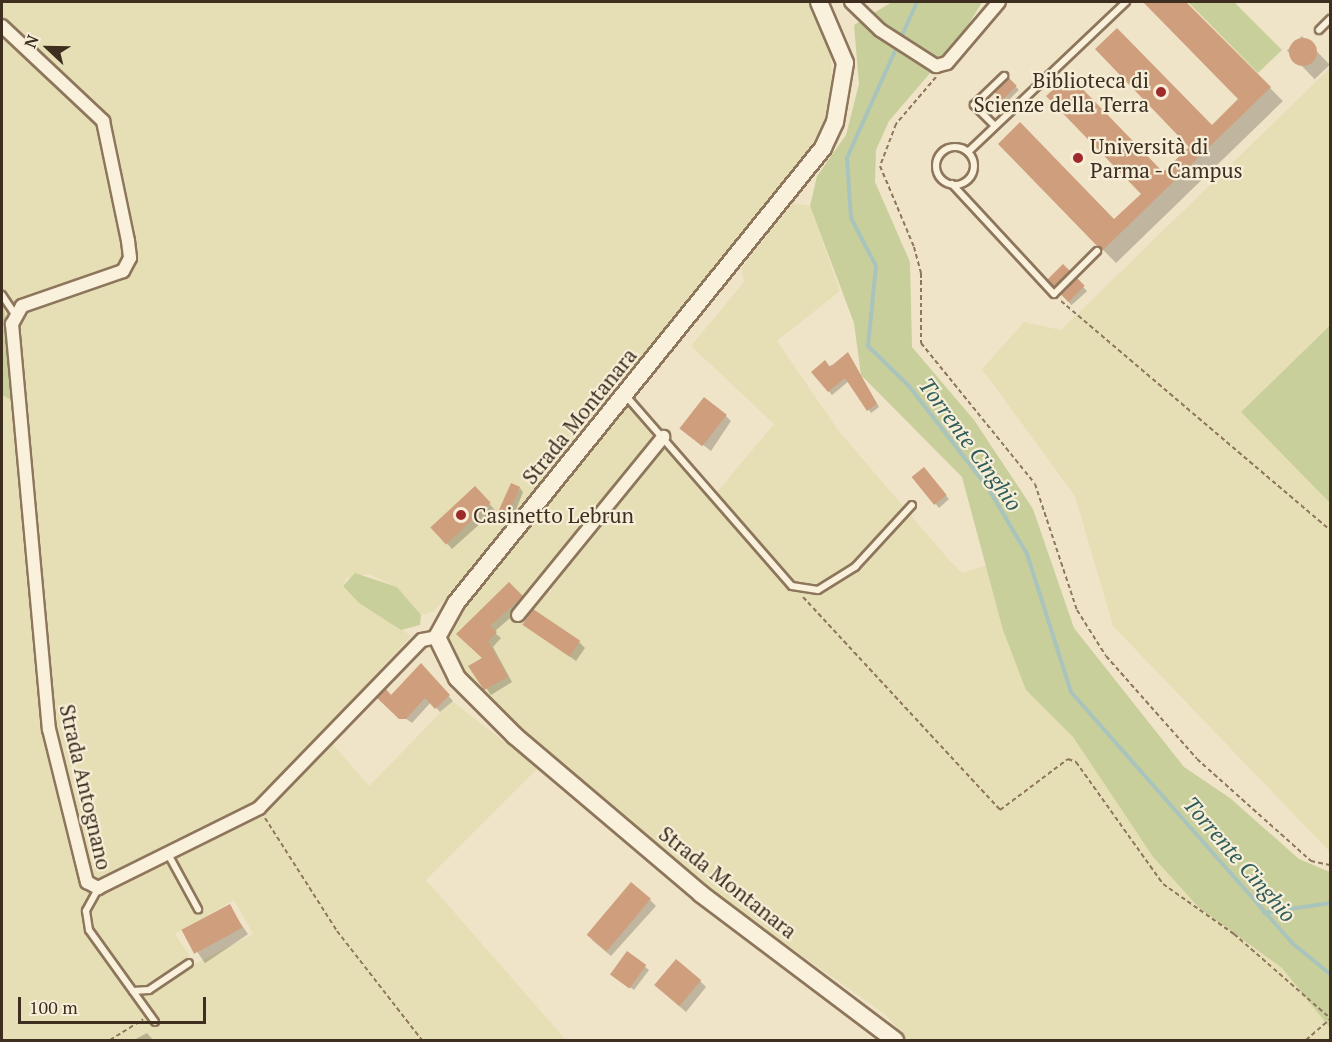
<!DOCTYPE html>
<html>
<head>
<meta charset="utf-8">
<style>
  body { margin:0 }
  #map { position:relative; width:1332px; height:1042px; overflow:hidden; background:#f0e4c8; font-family:"PT Serif",serif }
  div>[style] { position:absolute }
  .farmland>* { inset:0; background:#e6deb5 }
  .green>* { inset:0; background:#c9cf9b }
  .shadow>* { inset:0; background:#0003; transform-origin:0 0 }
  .stream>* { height:4px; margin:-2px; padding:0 2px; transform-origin:2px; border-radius:2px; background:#a9c4bc }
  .building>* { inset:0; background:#cf9f7d; transform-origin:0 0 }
  .round { border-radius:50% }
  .path>* { height:2px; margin-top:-1px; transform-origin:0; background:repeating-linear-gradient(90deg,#8d765c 0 4.5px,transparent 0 7.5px) }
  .roads { filter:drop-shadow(2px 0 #8d765c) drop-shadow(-2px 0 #8d765c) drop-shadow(0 2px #8d765c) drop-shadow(0 -2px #8d765c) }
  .lane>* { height:6px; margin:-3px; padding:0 3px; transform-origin:3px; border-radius:3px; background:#faf1dc }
  .lane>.ring { margin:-3px; padding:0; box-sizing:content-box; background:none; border:6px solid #faf1dc; border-radius:50% }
  .street>* { height:12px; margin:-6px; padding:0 6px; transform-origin:6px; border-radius:6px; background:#faf1dc }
  .secondary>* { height:16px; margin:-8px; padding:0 8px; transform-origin:8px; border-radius:8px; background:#faf1dc }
  .dots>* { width:16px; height:16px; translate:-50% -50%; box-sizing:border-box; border:3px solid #f7eed8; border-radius:50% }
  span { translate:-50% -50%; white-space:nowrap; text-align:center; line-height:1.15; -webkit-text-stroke:4.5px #f7eed8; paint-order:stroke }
  .poi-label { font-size:21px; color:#3d2e20 }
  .right { translate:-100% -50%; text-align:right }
  .left { translate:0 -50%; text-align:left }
  .street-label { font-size:21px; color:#3d2e20 }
  .water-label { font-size:22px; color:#2f5d5a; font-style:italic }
  .frame { position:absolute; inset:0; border:3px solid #3d2e20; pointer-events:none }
  .north { position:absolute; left:18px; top:18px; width:60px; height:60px; -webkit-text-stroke:4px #f7eed8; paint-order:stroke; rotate:292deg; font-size:16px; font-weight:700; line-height:24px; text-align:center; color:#3d2e20 }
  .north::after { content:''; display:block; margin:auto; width:21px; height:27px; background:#3d2e20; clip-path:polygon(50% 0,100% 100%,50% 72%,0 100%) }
  .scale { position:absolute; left:18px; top:997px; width:188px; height:27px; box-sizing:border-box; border:3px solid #3d2e20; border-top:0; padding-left:8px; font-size:18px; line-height:21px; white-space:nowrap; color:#3d2e20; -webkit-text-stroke:4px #f7eed8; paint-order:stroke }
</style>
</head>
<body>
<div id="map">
  <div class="farmland">
    <i style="clip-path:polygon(evenodd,2px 2px,810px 2px,830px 40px,832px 86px,822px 127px,790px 178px,535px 489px,541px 495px,626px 405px,657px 440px,539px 584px,551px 593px,551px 579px,661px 446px,711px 499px,774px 424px,691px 346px,744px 282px,741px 268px,793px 203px,810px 206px,840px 291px,777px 341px,838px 430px,949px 560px,962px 573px,987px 565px,1026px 690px,1073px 737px,1153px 857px,1199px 909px,1282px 968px,1330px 1028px,1330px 1040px,907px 1040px,886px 1015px,718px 896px,523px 733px,463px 674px,445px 630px,466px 575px,433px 612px,421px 615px,397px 587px,368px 574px,346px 578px,343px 586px,411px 636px,322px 732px,369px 786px,452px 701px,538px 768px,426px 880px,566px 1040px,2px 1040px,2px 395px,14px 401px,2px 303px,2px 2px,234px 900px,253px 934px,195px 964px,175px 934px,234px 900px)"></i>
    <i style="clip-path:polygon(1330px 68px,1330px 324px,1241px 412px,1330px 503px,1330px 852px,1113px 626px,1075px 496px,982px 369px,1024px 322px,1061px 330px)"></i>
  </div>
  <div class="green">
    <i style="clip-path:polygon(892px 2px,982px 2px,961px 37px,889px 121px,876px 150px,875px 182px,910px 262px,912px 347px,974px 420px,1033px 509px,1074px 628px,1135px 705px,1184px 767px,1230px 798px,1299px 859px,1330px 872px,1330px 1028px,1282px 968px,1199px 908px,1153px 857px,1073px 737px,1026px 690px,1003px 630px,962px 477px,861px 375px,854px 323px,810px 206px,817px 176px,846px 135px,859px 84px,854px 25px)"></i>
    <i style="clip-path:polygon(1188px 2px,1234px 2px,1282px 50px,1258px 73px)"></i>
    <i style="clip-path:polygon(2px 303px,9px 329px,15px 402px,2px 395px)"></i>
    <i style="clip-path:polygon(1330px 325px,1330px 503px,1241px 412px)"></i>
    <i style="clip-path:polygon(355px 573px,397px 587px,421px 615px,420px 625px,401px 630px,359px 603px,343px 586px)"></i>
  </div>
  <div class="shadow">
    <i style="clip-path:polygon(1146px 2px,1184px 2px,1283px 101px,1116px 263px,1000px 144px,1115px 221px,1240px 99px)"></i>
    <i style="left:1302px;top:36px;width:40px;height:21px;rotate:46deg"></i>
    <i style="left:1009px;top:80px;width:14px;height:17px;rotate:45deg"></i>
    <i style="left:1063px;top:266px;width:13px;height:19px;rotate:45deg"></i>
    <i style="left:1077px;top:280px;width:15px;height:21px;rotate:48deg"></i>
    <i style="clip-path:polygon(851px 358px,879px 407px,871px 413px,849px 381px,832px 395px,813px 372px)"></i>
    <i style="clip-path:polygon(726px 416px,731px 421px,711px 451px,684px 430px)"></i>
    <i style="clip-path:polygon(927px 473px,949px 499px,939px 508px,914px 477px)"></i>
    <i style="left:475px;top:488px;width:30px;height:58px;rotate:48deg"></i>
    <i style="clip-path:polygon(520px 488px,523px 492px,513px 518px,502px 512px)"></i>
    <i style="clip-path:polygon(509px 584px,527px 603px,494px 632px,501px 638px,493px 647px,512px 682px,491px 695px,471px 666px,484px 659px,458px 634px)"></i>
    <i style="clip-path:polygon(531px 629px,579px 642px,585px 648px,576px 661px)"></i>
    <i style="clip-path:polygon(426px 670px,453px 701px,440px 712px,431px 702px,412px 723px,384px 703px)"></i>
    <i style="clip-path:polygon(650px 900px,656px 906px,611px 956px,592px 940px)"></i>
    <i style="left:229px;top:906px;width:34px;height:52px;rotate:56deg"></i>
    <i style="clip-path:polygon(628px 953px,649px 970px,634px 990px,616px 977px)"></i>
    <i style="clip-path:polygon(700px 981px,706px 987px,686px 1012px,663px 992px)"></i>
    <i style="clip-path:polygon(147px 1033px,153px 1040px,134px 1040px)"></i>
  </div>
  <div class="stream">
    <i style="left:917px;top:2px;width:171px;rotate:114.2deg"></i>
    <i style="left:847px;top:158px;width:60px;rotate:86.2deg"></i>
    <i style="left:851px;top:218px;width:54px;rotate:62.5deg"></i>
    <i style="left:876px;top:266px;width:80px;rotate:95.7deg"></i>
    <i style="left:868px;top:346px;width:57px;rotate:44.3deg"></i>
    <i style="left:909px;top:386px;width:129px;rotate:52.2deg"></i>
    <i style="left:988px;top:488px;width:77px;rotate:59.4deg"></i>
    <i style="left:1027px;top:554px;width:145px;rotate:72.3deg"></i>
    <i style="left:1071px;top:692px;width:334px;rotate:48.6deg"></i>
    <i style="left:1292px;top:943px;width:49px;rotate:39.2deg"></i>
    <i style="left:1264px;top:913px;width:67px;rotate:-8.6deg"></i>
  </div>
  <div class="building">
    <i style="clip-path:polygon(1143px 2px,1186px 2px,1271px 87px,1102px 251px,998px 144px,1020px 122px,1114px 219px,1141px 194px,1046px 96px,1069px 75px,1163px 172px,1189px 147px,1095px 49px,1117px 28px,1212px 125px,1238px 99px)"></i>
    <i class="round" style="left:1289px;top:38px;width:28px;height:28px"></i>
    <i style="left:1009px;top:78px;width:11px;height:20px;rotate:45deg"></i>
    <i style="left:1063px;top:264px;width:10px;height:22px;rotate:45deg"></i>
    <i style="left:1077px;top:278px;width:11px;height:23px;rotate:45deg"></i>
    <i style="clip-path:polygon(848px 352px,877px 404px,867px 411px,845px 378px,828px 392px,811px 372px,825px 360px,830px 367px)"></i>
    <i style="left:704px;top:397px;width:29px;height:40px;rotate:38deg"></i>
    <i style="left:924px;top:467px;width:36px;height:16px;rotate:51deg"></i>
    <i style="left:511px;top:483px;width:10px;height:31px;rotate:24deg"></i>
    <i style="left:475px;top:486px;width:23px;height:61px;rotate:47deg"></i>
    <i style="clip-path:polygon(509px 582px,523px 596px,490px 626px,497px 632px,488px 641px,508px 677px,484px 690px,468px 666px,482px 658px,456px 634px)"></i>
    <i style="left:533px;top:609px;width:57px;height:19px;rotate:34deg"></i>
    <i style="clip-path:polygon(421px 663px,450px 695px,435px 709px,425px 698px,406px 719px,399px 719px,377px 698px,386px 689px,391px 695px)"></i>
    <i style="left:631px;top:882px;width:26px;height:69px;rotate:40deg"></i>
    <i style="left:230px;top:904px;width:27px;height:55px;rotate:62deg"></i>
    <i style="left:627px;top:951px;width:24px;height:29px;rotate:36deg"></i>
    <i style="left:676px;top:959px;width:33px;height:34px;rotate:40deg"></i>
  </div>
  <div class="path">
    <i style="left:936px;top:77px;width:62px;rotate:130.4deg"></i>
    <i style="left:896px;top:124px;width:45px;rotate:110.9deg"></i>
    <i style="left:880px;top:166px;width:88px;rotate:67.2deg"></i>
    <i style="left:914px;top:247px;width:27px;rotate:75deg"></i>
    <i style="left:921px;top:273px;width:70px;rotate:90deg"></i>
    <i style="left:921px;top:343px;width:181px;rotate:51deg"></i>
    <i style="left:1035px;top:484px;width:133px;rotate:71.6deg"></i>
    <i style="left:1077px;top:610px;width:54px;rotate:57.8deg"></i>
    <i style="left:1106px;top:656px;width:137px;rotate:48.5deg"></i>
    <i style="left:1197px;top:759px;width:153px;rotate:41.8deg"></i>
    <i style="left:1311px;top:861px;width:19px;rotate:12deg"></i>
    <i style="left:1061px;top:301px;width:353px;rotate:40.4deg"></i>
    <i style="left:803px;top:597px;width:290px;rotate:47.2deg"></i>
    <i style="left:1000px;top:810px;width:85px;rotate:-36.9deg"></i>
    <i style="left:1068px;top:759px;width:9px;rotate:21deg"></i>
    <i style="left:1076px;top:762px;width:150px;rotate:54.5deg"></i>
    <i style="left:1163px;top:884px;width:87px;rotate:35.2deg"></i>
    <i style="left:1234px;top:934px;width:128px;rotate:41.2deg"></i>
    <i style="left:265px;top:818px;width:134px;rotate:57.5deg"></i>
    <i style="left:337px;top:931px;width:138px;rotate:52.1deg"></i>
    <i style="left:110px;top:1040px;width:39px;rotate:-32deg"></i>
    <i style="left:1306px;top:1040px;width:32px;rotate:-41deg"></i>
  </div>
  <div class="roads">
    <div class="lane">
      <i style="left:1319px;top:30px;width:16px;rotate:-45deg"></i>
      <i style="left:995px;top:126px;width:30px;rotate:-135deg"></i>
      <i style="left:974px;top:105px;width:42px;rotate:-44deg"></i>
      <i class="ring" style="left:936px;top:147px;width:32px;height:32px"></i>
      <i style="left:968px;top:152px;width:218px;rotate:-43.5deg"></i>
      <i style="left:952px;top:184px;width:150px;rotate:47.2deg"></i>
      <i style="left:1054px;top:294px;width:61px;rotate:-45deg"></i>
      <i style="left:2px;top:295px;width:23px;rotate:56deg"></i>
      <i style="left:626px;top:396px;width:252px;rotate:48.9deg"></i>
      <i style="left:792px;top:586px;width:26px;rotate:9deg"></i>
      <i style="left:818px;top:590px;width:44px;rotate:-31.9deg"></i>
      <i style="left:855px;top:567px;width:84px;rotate:-47.4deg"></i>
      <i style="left:168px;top:854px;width:63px;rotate:61.4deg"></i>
      <i style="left:98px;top:889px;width:25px;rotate:119deg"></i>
      <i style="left:86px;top:911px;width:19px;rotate:81deg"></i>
      <i style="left:89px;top:930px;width:113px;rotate:54.3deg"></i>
      <i style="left:133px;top:991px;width:16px;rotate:-4deg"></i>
      <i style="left:149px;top:990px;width:48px;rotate:-34deg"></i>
    </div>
    <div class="street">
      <i style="left:851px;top:2px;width:40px;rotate:44deg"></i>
      <i style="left:880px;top:30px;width:67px;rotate:32.7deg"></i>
      <i style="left:936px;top:66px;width:11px;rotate:-15deg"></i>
      <i style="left:947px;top:63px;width:80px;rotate:-49.6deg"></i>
      <i style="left:2px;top:26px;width:139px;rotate:43.2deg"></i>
      <i style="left:103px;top:121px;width:123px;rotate:78.2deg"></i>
      <i style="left:128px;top:241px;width:17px;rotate:83deg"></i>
      <i style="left:130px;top:258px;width:15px;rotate:118deg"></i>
      <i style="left:123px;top:271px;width:107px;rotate:160.9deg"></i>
      <i style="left:22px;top:306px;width:21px;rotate:119deg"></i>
      <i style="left:12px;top:324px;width:407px;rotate:84.8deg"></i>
      <i style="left:49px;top:729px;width:158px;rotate:76.1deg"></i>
      <i style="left:87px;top:882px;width:13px;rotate:29deg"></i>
      <i style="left:98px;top:888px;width:180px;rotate:-26.4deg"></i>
      <i style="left:259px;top:808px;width:234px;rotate:-45.9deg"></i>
      <i style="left:422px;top:640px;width:15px;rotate:-11deg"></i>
      <i style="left:518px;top:615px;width:230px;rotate:-50.8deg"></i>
    </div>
    <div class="secondary">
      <i style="left:819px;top:2px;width:66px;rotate:66.9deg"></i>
      <i style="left:845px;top:63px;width:60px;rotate:99.6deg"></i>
      <i style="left:835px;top:122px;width:29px;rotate:115deg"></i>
      <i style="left:823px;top:148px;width:585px;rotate:128.89deg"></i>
      <i style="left:456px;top:603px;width:39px;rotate:119deg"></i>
      <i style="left:437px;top:637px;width:46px;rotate:64deg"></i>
      <i style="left:457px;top:678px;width:82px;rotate:45deg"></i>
      <i style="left:515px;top:736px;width:244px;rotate:40.3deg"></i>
      <i style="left:701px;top:894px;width:243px;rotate:37deg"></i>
    </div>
  </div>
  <div class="dots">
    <i style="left:1161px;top:92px;background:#9e2a2b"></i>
    <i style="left:1078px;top:158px;background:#9e2a2b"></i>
    <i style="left:461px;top:515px;background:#9e2a2b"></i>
  </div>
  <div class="poi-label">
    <span class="right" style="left:1149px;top:92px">Biblioteca di<br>Scienze della Terra</span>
    <span class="left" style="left:1090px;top:158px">Università di<br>Parma - Campus</span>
    <span class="left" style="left:473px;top:515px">Casinetto Lebrun</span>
  </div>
  <div class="street-label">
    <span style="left:579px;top:416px;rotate:-51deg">Strada Montanara</span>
    <span style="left:86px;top:787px;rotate:77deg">Strada Antognano</span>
    <span style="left:728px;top:882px;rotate:38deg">Strada Montanara</span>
  </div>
  <div class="water-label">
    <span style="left:971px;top:444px;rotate:54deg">Torrente Cinghio</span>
    <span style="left:1240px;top:859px;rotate:49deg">Torrente Cinghio</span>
  </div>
  <div class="frame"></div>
  <div class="north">N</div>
  <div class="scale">100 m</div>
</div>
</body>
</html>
